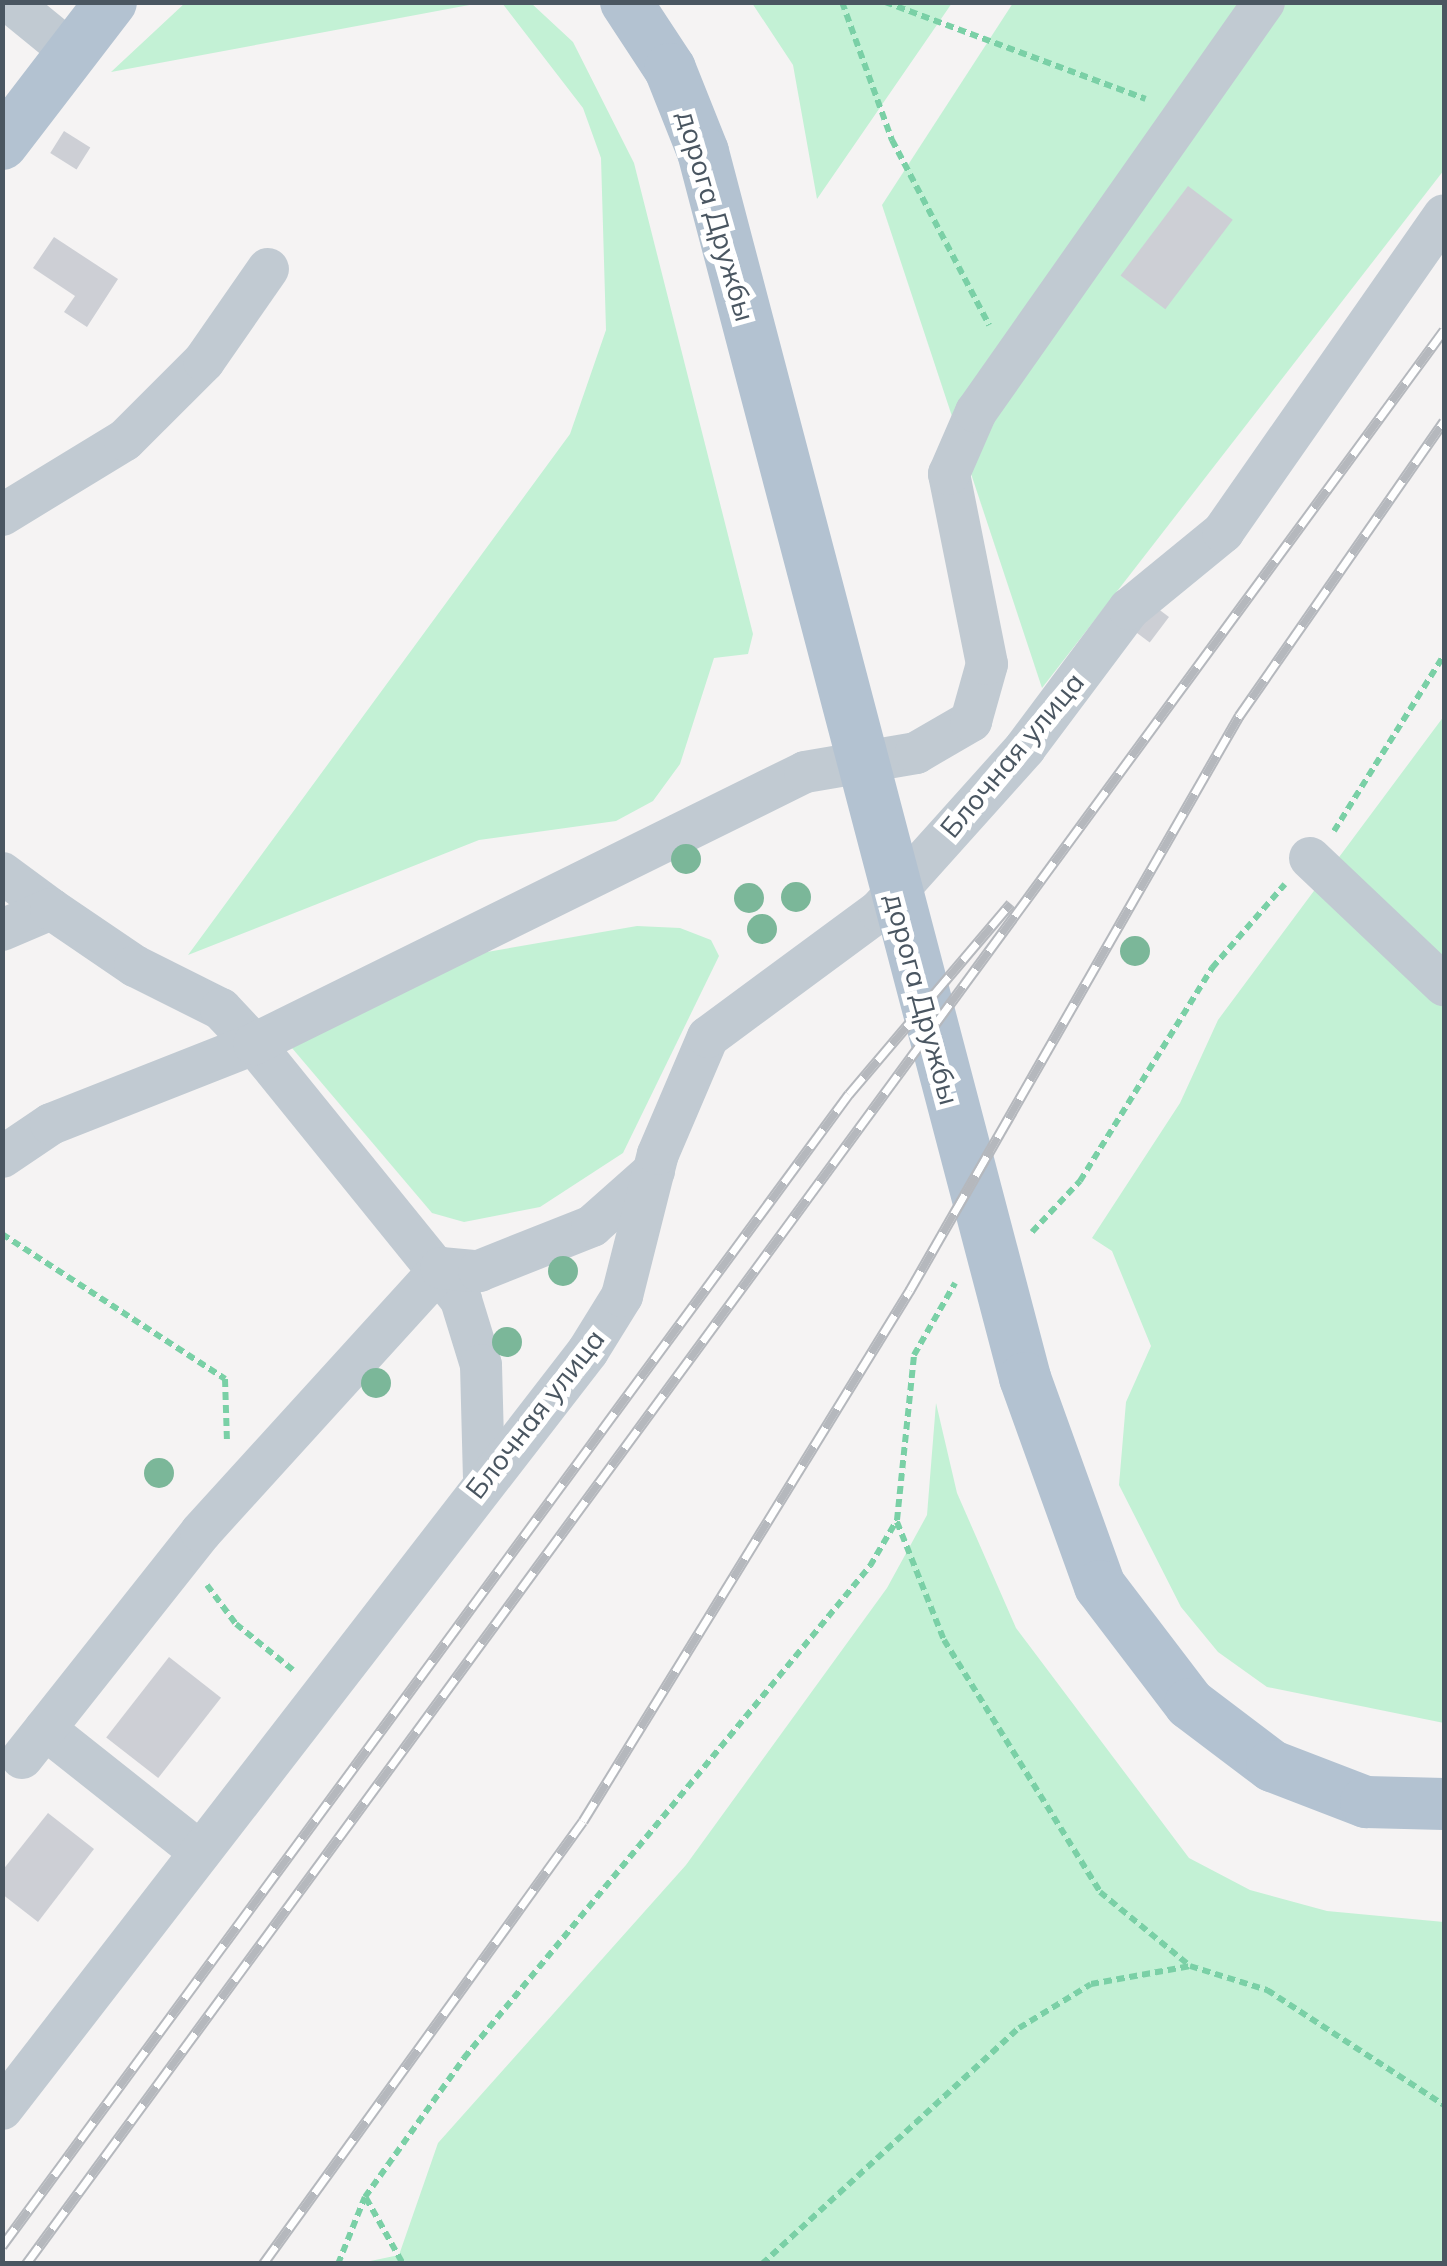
<!DOCTYPE html>
<html>
<head>
<meta charset="utf-8">
<style>
  body { margin:0 }
  #map { position:relative; width:1447px; height:2266px; overflow:hidden; background:#f5f3f3; font-family:Mulish,sans-serif }
  div>[style] { position:absolute }
  .green>* { inset:0; background:#c3f1d5 }
  .building>* { inset:0; background:#cdcfd5; transform-origin:0 0 }
  .path>* { height:6px; margin-top:-3px; transform-origin:0; background:repeating-linear-gradient(90deg,#7ad0a6 0 8px,transparent 0 13px) }
  .minor>* { height:42px; margin:-21px; padding:0 21px; transform-origin:21px; border-radius:21px; background:#c1cad2 }
  .major>* { height:52px; margin:-26px; padding:0 26px; transform-origin:26px; border-radius:26px; background:#b3c2d1 }
  .rail>* { height:11px; margin-top:-5.5px; transform-origin:0; background:repeating-linear-gradient(90deg,#fff 0 22px,#b5b8bd 0 44px); box-sizing:border-box; border-block:2px solid #b5b8bd }
  .trees>* { width:30px; height:30px; margin:-15px; border-radius:50%; background:#7bb799 }
  span { translate:-50% -50%; white-space:nowrap; text-align:center; line-height:1.15; -webkit-text-stroke:10px #fff; paint-order:stroke }
  .street-label { font-size:28px; color:#4a5661 }
  .frame { position:absolute; inset:0; border:5px solid #4a5661; pointer-events:none }
</style>
</head>
<body>
<div id="map">
  <div class="green">
    <i style="clip-path:polygon(185px 3px,185px 2px,480px 3px,111px 72px)"></i>
    <i style="clip-path:polygon(502px 3px,531px 3px,573px 42px,634px 163px,753px 634px,748px 654px,714px 658px,680px 764px,653px 801px,616px 821px,479px 840px,188px 955px,570px 434px,606px 330px,601px 158px,583px 108px)"></i>
    <i style="clip-path:polygon(752px 3px,952px 3px,817px 199px,793px 65px)"></i>
    <i style="clip-path:polygon(1013px 3px,1444px 3px,1444px 170px,1042px 688px,882px 205px)"></i>
    <i style="clip-path:polygon(1444px 716px,1444px 1723px,1267px 1687px,1218px 1652px,1181px 1607px,1119px 1485px,1126px 1402px,1151px 1346px,1112px 1251px,1092px 1238px,1180px 1103px,1218px 1020px)"></i>
    <i style="clip-path:polygon(637px 926px,680px 928px,711px 940px,719px 956px,623px 1153px,540px 1207px,464px 1222px,432px 1213px,292px 1048px,464px 956px)"></i>
    <i style="clip-path:polygon(936px 1403px,957px 1493px,1016px 1628px,1189px 1858px,1250px 1890px,1327px 1911px,1444px 1922px,1444px 2263px,361px 2263px,399px 2255px,438px 2143px,686px 1865px,887px 1588px,927px 1515px)"></i>
  </div>
  <div class="building">
    <i style="left:64px;top:131px;width:31px;height:26px;rotate:32deg"></i>
    <i style="left:1188px;top:186px;width:56px;height:112px;rotate:37deg"></i>
    <i style="clip-path:polygon(54px 237px,118px 279px,87px 327px,64px 312px,75px 296px,33px 268px)"></i>
    <i style="left:1153px;top:605px;width:20px;height:32px;rotate:37deg"></i>
    <i style="left:169px;top:1657px;width:66px;height:102px;rotate:38deg"></i>
    <i style="clip-path:polygon(48px 1813px,94px 1849px,38px 1922px,2px 1894px,2px 1871px)"></i>
  </div>
  <div class="path">
    <i style="left:842px;top:2px;width:147px;rotate:70.1deg"></i>
    <i style="left:892px;top:140px;width:209px;rotate:62.3deg"></i>
    <i style="left:885px;top:2px;width:278px;rotate:20.4deg"></i>
    <i style="left:1334px;top:831px;width:208px;rotate:-58deg"></i>
    <i style="left:1032px;top:1232px;width:70px;rotate:-46.7deg"></i>
    <i style="left:1080px;top:1181px;width:251px;rotate:-58.2deg"></i>
    <i style="left:1212px;top:968px;width:111px;rotate:-49deg"></i>
    <i style="left:2px;top:1234px;width:266px;rotate:33deg"></i>
    <i style="left:225px;top:1379px;width:63px;rotate:88.2deg"></i>
    <i style="left:897px;top:1522px;width:127px;rotate:68.3deg"></i>
    <i style="left:944px;top:1640px;width:296px;rotate:58.2deg"></i>
    <i style="left:1100px;top:1892px;width:117px;rotate:39.4deg"></i>
    <i style="left:207px;top:1585px;width:49px;rotate:53.4deg"></i>
    <i style="left:236px;top:1624px;width:73px;rotate:38.9deg"></i>
    <i style="left:366px;top:2198px;width:76px;rotate:60.7deg"></i>
    <i style="left:338px;top:2264px;width:72px;rotate:-68.1deg"></i>
    <i style="left:365px;top:2197px;width:171px;rotate:-54.5deg"></i>
    <i style="left:464px;top:2058px;width:638px;rotate:-50.47deg"></i>
    <i style="left:870px;top:1566px;width:53px;rotate:-59.6deg"></i>
    <i style="left:897px;top:1520px;width:166px;rotate:-84.1deg"></i>
    <i style="left:914px;top:1355px;width:83px;rotate:-60.3deg"></i>
    <i style="left:762px;top:2264px;width:349px;rotate:-42.6deg"></i>
    <i style="left:1019px;top:2028px;width:84px;rotate:-31.4deg"></i>
    <i style="left:1091px;top:1984px;width:101px;rotate:-10.3deg"></i>
    <i style="left:1190px;top:1966px;width:81px;rotate:17.3deg"></i>
    <i style="left:1267px;top:1990px;width:211px;rotate:33deg"></i>
  </div>
  <div class="minor">
    <i style="left:10px;top:2px;width:77px;rotate:39.2deg"></i>
    <i style="left:2px;top:515px;width:144px;rotate:-31.4deg"></i>
    <i style="left:125px;top:440px;width:112px;rotate:-45deg"></i>
    <i style="left:204px;top:361px;width:112px;rotate:-55.2deg"></i>
    <i style="left:1310px;top:858px;width:185px;rotate:43.5deg"></i>
    <i style="left:2px;top:873px;width:61px;rotate:36.3deg"></i>
    <i style="left:2px;top:930px;width:53px;rotate:-23.2deg"></i>
    <i style="left:51px;top:909px;width:102px;rotate:34.2deg"></i>
    <i style="left:135px;top:966px;width:96px;rotate:26.6deg"></i>
    <i style="left:221px;top:1009px;width:48px;rotate:46.7deg"></i>
    <i style="left:254px;top:1044px;width:329px;rotate:51deg"></i>
    <i style="left:461px;top:1300px;width:68px;rotate:72.9deg"></i>
    <i style="left:481px;top:1365px;width:111px;rotate:88.5deg"></i>
    <i style="left:2px;top:1157px;width:59px;rotate:-34deg"></i>
    <i style="left:51px;top:1124px;width:218px;rotate:-21.5deg"></i>
    <i style="left:254px;top:1044px;width:614px;rotate:-26.27deg"></i>
    <i style="left:805px;top:772px;width:113px;rotate:-9.7deg"></i>
    <i style="left:916px;top:753px;width:64px;rotate:-30.2deg"></i>
    <i style="left:971px;top:721px;width:59px;rotate:-74.3deg"></i>
    <i style="left:987px;top:664px;width:194px;rotate:-101.3deg"></i>
    <i style="left:949px;top:474px;width:68px;rotate:-66.5deg"></i>
    <i style="left:976px;top:412px;width:501px;rotate:-54.91deg"></i>
    <i style="left:45px;top:1729px;width:198px;rotate:38.4deg"></i>
    <i style="left:22px;top:1758px;width:288px;rotate:-51.6deg"></i>
    <i style="left:201px;top:1532px;width:357px;rotate:-47.7deg"></i>
    <i style="left:441px;top:1268px;width:38px;rotate:5deg"></i>
    <i style="left:479px;top:1271px;width:122px;rotate:-21.7deg"></i>
    <i style="left:592px;top:1226px;width:83px;rotate:-41.6deg"></i>
    <i style="left:2px;top:2109px;width:958px;rotate:-52.29deg"></i>
    <i style="left:588px;top:1351px;width:65px;rotate:-58.3deg"></i>
    <i style="left:622px;top:1296px;width:146px;rotate:-75.8deg"></i>
    <i style="left:658px;top:1154px;width:127px;rotate:-66.9deg"></i>
    <i style="left:708px;top:1037px;width:212px;rotate:-36.4deg"></i>
    <i style="left:879px;top:911px;width:219px;rotate:-48.1deg"></i>
    <i style="left:1025px;top:748px;width:174px;rotate:-53.2deg"></i>
    <i style="left:1129px;top:609px;width:122px;rotate:-39.3deg"></i>
    <i style="left:1223px;top:532px;width:386px;rotate:-55.1deg"></i>
  </div>
  <div class="major">
    <i style="left:626px;top:2px;width:80px;rotate:56.7deg"></i>
    <i style="left:670px;top:69px;width:89px;rotate:68.3deg"></i>
    <i style="left:703px;top:152px;width:1268px;rotate:75.28deg"></i>
    <i style="left:1025px;top:1378px;width:221px;rotate:70.2deg"></i>
    <i style="left:1100px;top:1586px;width:148px;rotate:52.7deg"></i>
    <i style="left:1190px;top:1704px;width:103px;rotate:37.1deg"></i>
    <i style="left:1272px;top:1766px;width:101px;rotate:21deg"></i>
    <i style="left:1366px;top:1802px;width:78px;rotate:1.5deg"></i>
    <i style="left:2px;top:144px;width:179px;rotate:-52.5deg"></i>
  </div>
  <div class="rail">
    <i style="left:2px;top:2246px;width:1430px;rotate:-53.68deg"></i>
    <i style="left:849px;top:1094px;width:250px;rotate:-49.7deg"></i>
    <i style="left:26px;top:2264px;width:2398px;rotate:-53.75deg"></i>
    <i style="left:263px;top:2264px;width:546px;rotate:-54.16deg"></i>
    <i style="left:583px;top:1821px;width:624px;rotate:-58.37deg"></i>
    <i style="left:910px;top:1290px;width:662px;rotate:-60.18deg"></i>
    <i style="left:1239px;top:716px;width:359px;rotate:-55.2deg"></i>
  </div>
  <div class="trees">
    <i style="left:686px;top:859px"></i>
    <i style="left:796px;top:897px"></i>
    <i style="left:749px;top:898px"></i>
    <i style="left:762px;top:929px"></i>
    <i style="left:1135px;top:951px"></i>
    <i style="left:563px;top:1271px"></i>
    <i style="left:507px;top:1342px"></i>
    <i style="left:376px;top:1383px"></i>
    <i style="left:159px;top:1473px"></i>
  </div>
  <div class="street-label">
    <span style="left:716px;top:216px;rotate:74deg">дорога Дружбы</span>
    <span style="left:1012px;top:755px;rotate:-50deg">Блочная улица</span>
    <span style="left:922px;top:999px;rotate:75deg">дорога Дружбы</span>
    <span style="left:535px;top:1414px;rotate:-52deg">Блочная улица</span>
  </div>
  <div class="frame"></div>
</div>
</body>
</html>
